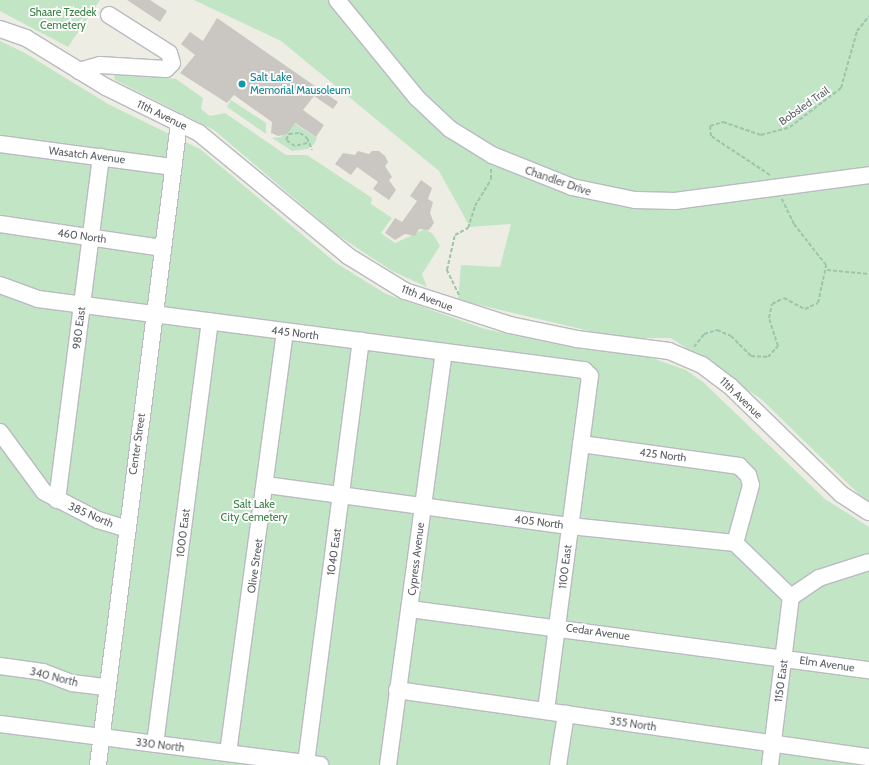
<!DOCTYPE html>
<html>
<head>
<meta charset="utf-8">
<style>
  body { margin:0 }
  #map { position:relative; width:869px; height:765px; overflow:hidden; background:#eeede4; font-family:Cabin,sans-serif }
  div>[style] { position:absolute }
  .green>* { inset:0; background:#c2e5c6 }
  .building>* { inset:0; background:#cac7c2 }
  .path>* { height:2px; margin-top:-1px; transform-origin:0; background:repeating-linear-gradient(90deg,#9cc5ac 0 4px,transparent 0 6px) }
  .roads { filter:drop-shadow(1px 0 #b9bbc0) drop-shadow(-1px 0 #b9bbc0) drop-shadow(0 1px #b9bbc0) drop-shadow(0 -1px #b9bbc0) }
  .minor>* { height:16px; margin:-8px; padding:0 8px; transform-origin:8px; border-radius:8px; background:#fff }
  .dots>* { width:11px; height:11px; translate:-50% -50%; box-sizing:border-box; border:2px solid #fff; border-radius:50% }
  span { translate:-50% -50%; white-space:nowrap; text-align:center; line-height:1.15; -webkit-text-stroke:3.5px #fff; paint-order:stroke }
  .park-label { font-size:11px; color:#388044 }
  .culture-label { font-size:11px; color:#0d838f }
  .left { translate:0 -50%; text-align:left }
  .street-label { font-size:11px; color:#5c5f64 }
</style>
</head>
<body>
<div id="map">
  <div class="green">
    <i style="clip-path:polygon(0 0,100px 0,68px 47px,0 11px)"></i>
    <i style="clip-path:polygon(194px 0,869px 0,869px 504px,761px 399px,671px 338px,619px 338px,458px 300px,461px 265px,500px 267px,511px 224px,470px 227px,439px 171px,281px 41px)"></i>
    <i style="clip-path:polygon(0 41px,25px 53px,108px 104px,200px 149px,336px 263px,386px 294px,485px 329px,580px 349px,649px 357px,686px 370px,703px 382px,825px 499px,869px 527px,869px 765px,0 765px)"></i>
    <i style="clip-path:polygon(113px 72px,176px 79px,203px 98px,201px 109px,210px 116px,225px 113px,286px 155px,307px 155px,372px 198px,371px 204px,392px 218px,381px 233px,395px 243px,425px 229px,433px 234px,440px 246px,422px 274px,427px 287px,392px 271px,336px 234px,214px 130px,115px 80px)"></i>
    <i style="clip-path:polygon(231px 100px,266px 123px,266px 134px,227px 107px)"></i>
    <i style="clip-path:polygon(292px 122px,317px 138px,314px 144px,308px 149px,292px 151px,272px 138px,281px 137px)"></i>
  </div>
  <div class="building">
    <i style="clip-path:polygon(127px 0,150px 0,167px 11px,160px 22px)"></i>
    <i style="clip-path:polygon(217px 18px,338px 102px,333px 109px,314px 96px,303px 110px,324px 125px,316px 137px,295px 123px,287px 134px,278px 136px,271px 133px,272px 122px,234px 95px,227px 103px,180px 73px,195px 55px,181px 44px,190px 32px,203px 41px)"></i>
    <i style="clip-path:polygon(358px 151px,369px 154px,372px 151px,379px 151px,385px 156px,388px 162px,385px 166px,392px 177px,389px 180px,396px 190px,389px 200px,373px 189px,378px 182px,357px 167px,351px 175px,335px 164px,343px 153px,355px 155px)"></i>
    <i style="clip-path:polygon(421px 180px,432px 188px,428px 199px,433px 202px,430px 213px,434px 223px,429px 230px,419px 229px,415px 236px,405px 234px,395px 240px,385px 233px,395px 218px,402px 222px,417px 201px,410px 196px)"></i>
  </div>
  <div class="path">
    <i style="left:307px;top:143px;width:12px;rotate:166deg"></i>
    <i style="left:295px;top:146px;width:11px;rotate:-146deg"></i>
    <i style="left:286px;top:140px;width:7px;rotate:-63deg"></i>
    <i style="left:289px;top:134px;width:11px;rotate:-5deg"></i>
    <i style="left:300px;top:133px;width:9px;rotate:36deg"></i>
    <i style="left:307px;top:138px;width:13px;rotate:67deg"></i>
    <i style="left:770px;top:175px;width:71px;rotate:-146.5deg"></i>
    <i style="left:711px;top:136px;width:10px;rotate:-96deg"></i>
    <i style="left:710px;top:126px;width:14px;rotate:-17deg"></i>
    <i style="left:723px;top:122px;width:40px;rotate:18.9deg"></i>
    <i style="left:761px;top:135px;width:30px;rotate:-15deg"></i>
    <i style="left:790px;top:127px;width:64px;rotate:-37.4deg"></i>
    <i style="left:841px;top:88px;width:59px;rotate:-74.3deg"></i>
    <i style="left:857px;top:31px;width:19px;rotate:-51deg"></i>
    <i style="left:827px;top:270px;width:42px;rotate:5.4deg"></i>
    <i style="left:459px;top:295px;width:28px;rotate:-116deg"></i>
    <i style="left:447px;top:270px;width:18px;rotate:-77deg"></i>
    <i style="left:451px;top:252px;width:17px;rotate:-77deg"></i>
    <i style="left:455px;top:235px;width:15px;rotate:-28deg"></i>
    <i style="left:468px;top:228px;width:23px;rotate:-72deg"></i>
    <i style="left:475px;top:206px;width:31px;rotate:-59deg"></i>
    <i style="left:491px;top:179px;width:10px;rotate:-90deg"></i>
    <i style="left:694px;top:347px;width:16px;rotate:-52deg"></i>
    <i style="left:704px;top:334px;width:14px;rotate:-17deg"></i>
    <i style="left:717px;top:330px;width:15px;rotate:23deg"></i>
    <i style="left:731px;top:336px;width:28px;rotate:45deg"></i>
    <i style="left:751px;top:356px;width:17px;rotate:3deg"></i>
    <i style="left:768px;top:357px;width:15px;rotate:-48deg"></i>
    <i style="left:778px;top:346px;width:29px;rotate:-108deg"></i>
    <i style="left:769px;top:318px;width:14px;rotate:-78deg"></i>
    <i style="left:772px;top:304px;width:13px;rotate:-27deg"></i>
    <i style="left:784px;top:298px;width:24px;rotate:28deg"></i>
    <i style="left:805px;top:309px;width:14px;rotate:-25deg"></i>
    <i style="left:818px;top:303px;width:39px;rotate:-78deg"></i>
    <i style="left:826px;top:265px;width:52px;rotate:-128deg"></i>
    <i style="left:794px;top:224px;width:28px;rotate:-116deg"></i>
  </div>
  <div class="roads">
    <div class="minor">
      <i style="left:337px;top:0;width:127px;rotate:50.8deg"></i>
      <i style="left:417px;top:98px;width:45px;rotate:43.2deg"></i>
      <i style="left:450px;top:129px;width:49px;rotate:31.8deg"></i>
      <i style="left:492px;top:155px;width:86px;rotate:21.8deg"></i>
      <i style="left:572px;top:187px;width:64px;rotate:11.7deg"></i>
      <i style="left:635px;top:200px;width:40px;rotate:1.4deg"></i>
      <i style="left:675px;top:201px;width:196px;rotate:-7.6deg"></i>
      <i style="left:0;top:29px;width:28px;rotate:19deg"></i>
      <i style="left:26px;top:38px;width:94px;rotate:31.5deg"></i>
      <i style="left:106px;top:87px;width:104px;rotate:26.3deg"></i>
      <i style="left:199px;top:133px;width:193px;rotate:39.5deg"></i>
      <i style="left:348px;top:256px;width:67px;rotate:31.6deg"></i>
      <i style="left:405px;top:291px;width:110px;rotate:17.9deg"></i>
      <i style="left:510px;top:325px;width:68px;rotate:11.8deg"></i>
      <i style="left:577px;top:339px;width:93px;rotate:7.4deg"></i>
      <i style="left:669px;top:351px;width:36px;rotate:23deg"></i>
      <i style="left:702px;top:365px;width:35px;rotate:37deg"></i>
      <i style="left:730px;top:386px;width:155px;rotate:44.2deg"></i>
      <i style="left:841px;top:494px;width:33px;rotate:33deg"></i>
      <i style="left:79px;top:71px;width:22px;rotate:-16deg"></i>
      <i style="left:100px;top:65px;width:66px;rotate:3.5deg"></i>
      <i style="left:166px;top:69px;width:8px;rotate:-45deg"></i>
      <i style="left:172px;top:63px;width:10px;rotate:-107deg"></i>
      <i style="left:169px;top:53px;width:71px;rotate:-147.7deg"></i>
      <i style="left:0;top:144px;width:175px;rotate:7.6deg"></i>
      <i style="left:0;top:224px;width:165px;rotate:8.4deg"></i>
      <i style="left:0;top:285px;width:40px;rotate:20.2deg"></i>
      <i style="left:38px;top:299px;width:551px;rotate:7.41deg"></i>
      <i style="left:584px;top:370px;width:8px;rotate:45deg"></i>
      <i style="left:590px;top:376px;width:338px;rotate:97.5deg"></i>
      <i style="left:0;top:432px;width:74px;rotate:53.7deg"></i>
      <i style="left:44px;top:492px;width:61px;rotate:27.4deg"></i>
      <i style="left:98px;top:520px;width:28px;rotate:17deg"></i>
      <i style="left:581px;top:444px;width:160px;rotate:7.9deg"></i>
      <i style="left:739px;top:466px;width:13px;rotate:45deg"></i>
      <i style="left:748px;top:475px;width:10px;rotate:73deg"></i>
      <i style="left:751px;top:485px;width:60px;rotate:105.4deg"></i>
      <i style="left:266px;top:485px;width:307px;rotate:7.7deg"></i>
      <i style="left:570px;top:526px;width:166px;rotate:5.9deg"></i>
      <i style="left:735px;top:543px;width:78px;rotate:44deg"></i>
      <i style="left:57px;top:500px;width:346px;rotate:-82.7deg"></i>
      <i style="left:791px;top:597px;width:34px;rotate:-34deg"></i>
      <i style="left:819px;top:578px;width:52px;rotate:-17.7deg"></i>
      <i style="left:410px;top:609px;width:463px;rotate:7.6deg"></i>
      <i style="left:0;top:666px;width:43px;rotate:7.9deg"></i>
      <i style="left:43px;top:672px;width:31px;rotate:21deg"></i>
      <i style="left:72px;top:683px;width:35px;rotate:7deg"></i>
      <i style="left:397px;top:690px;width:477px;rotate:8.1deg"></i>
      <i style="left:0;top:724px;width:323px;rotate:7.3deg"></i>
      <i style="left:155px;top:744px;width:426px;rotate:-82.6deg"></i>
      <i style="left:228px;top:753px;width:425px;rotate:-82.3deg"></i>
      <i style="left:306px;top:763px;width:426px;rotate:-82.6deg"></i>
      <i style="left:98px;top:765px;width:647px;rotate:-82.81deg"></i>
      <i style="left:388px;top:765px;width:417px;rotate:-82.3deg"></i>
      <i style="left:558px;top:765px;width:52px;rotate:-81.1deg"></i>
      <i style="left:770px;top:765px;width:169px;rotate:-82.9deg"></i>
    </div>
  </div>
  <div class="dots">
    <i style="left:242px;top:84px;background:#0f9aa8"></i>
  </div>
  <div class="park-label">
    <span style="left:63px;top:19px">Shaare Tzedek<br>Cemetery</span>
    <span style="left:254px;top:511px">Salt Lake<br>City Cemetery</span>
  </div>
  <div class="culture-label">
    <span class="left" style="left:250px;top:84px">Salt Lake<br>Memorial Mausoleum</span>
  </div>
  <div class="street-label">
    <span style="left:804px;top:106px;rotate:-35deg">Bobsled Trail</span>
    <span style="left:162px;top:115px;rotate:26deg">11th Avenue</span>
    <span style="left:87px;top:155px;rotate:7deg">Wasatch Avenue</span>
    <span style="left:558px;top:181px;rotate:19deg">Chandler Drive</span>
    <span style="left:82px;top:236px;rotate:8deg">460 North</span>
    <span style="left:427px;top:298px;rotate:21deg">11th Avenue</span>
    <span style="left:79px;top:328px;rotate:-83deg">980 East</span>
    <span style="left:295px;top:333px;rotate:7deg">445 North</span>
    <span style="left:741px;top:398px;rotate:44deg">11th Avenue</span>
    <span style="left:137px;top:444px;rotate:-82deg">Center Street</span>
    <span style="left:663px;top:455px;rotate:7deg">425 North</span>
    <span style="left:91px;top:515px;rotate:23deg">385 North</span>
    <span style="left:539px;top:522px;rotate:7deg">405 North</span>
    <span style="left:183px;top:533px;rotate:-83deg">1000 East</span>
    <span style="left:334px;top:552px;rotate:-82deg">1040 East</span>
    <span style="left:416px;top:559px;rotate:-83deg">Cypress Avenue</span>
    <span style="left:255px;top:566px;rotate:-82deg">Olive Street</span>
    <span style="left:565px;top:567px;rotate:-83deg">1100 East</span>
    <span style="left:598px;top:632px;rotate:8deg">Cedar Avenue</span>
    <span style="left:827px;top:664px;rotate:8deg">Elm Avenue</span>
    <span style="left:54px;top:677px;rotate:14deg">340 North</span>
    <span style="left:781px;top:681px;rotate:-82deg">1150 East</span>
    <span style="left:633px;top:724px;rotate:8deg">355 North</span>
    <span style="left:160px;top:745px;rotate:7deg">330 North</span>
  </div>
</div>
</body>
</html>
